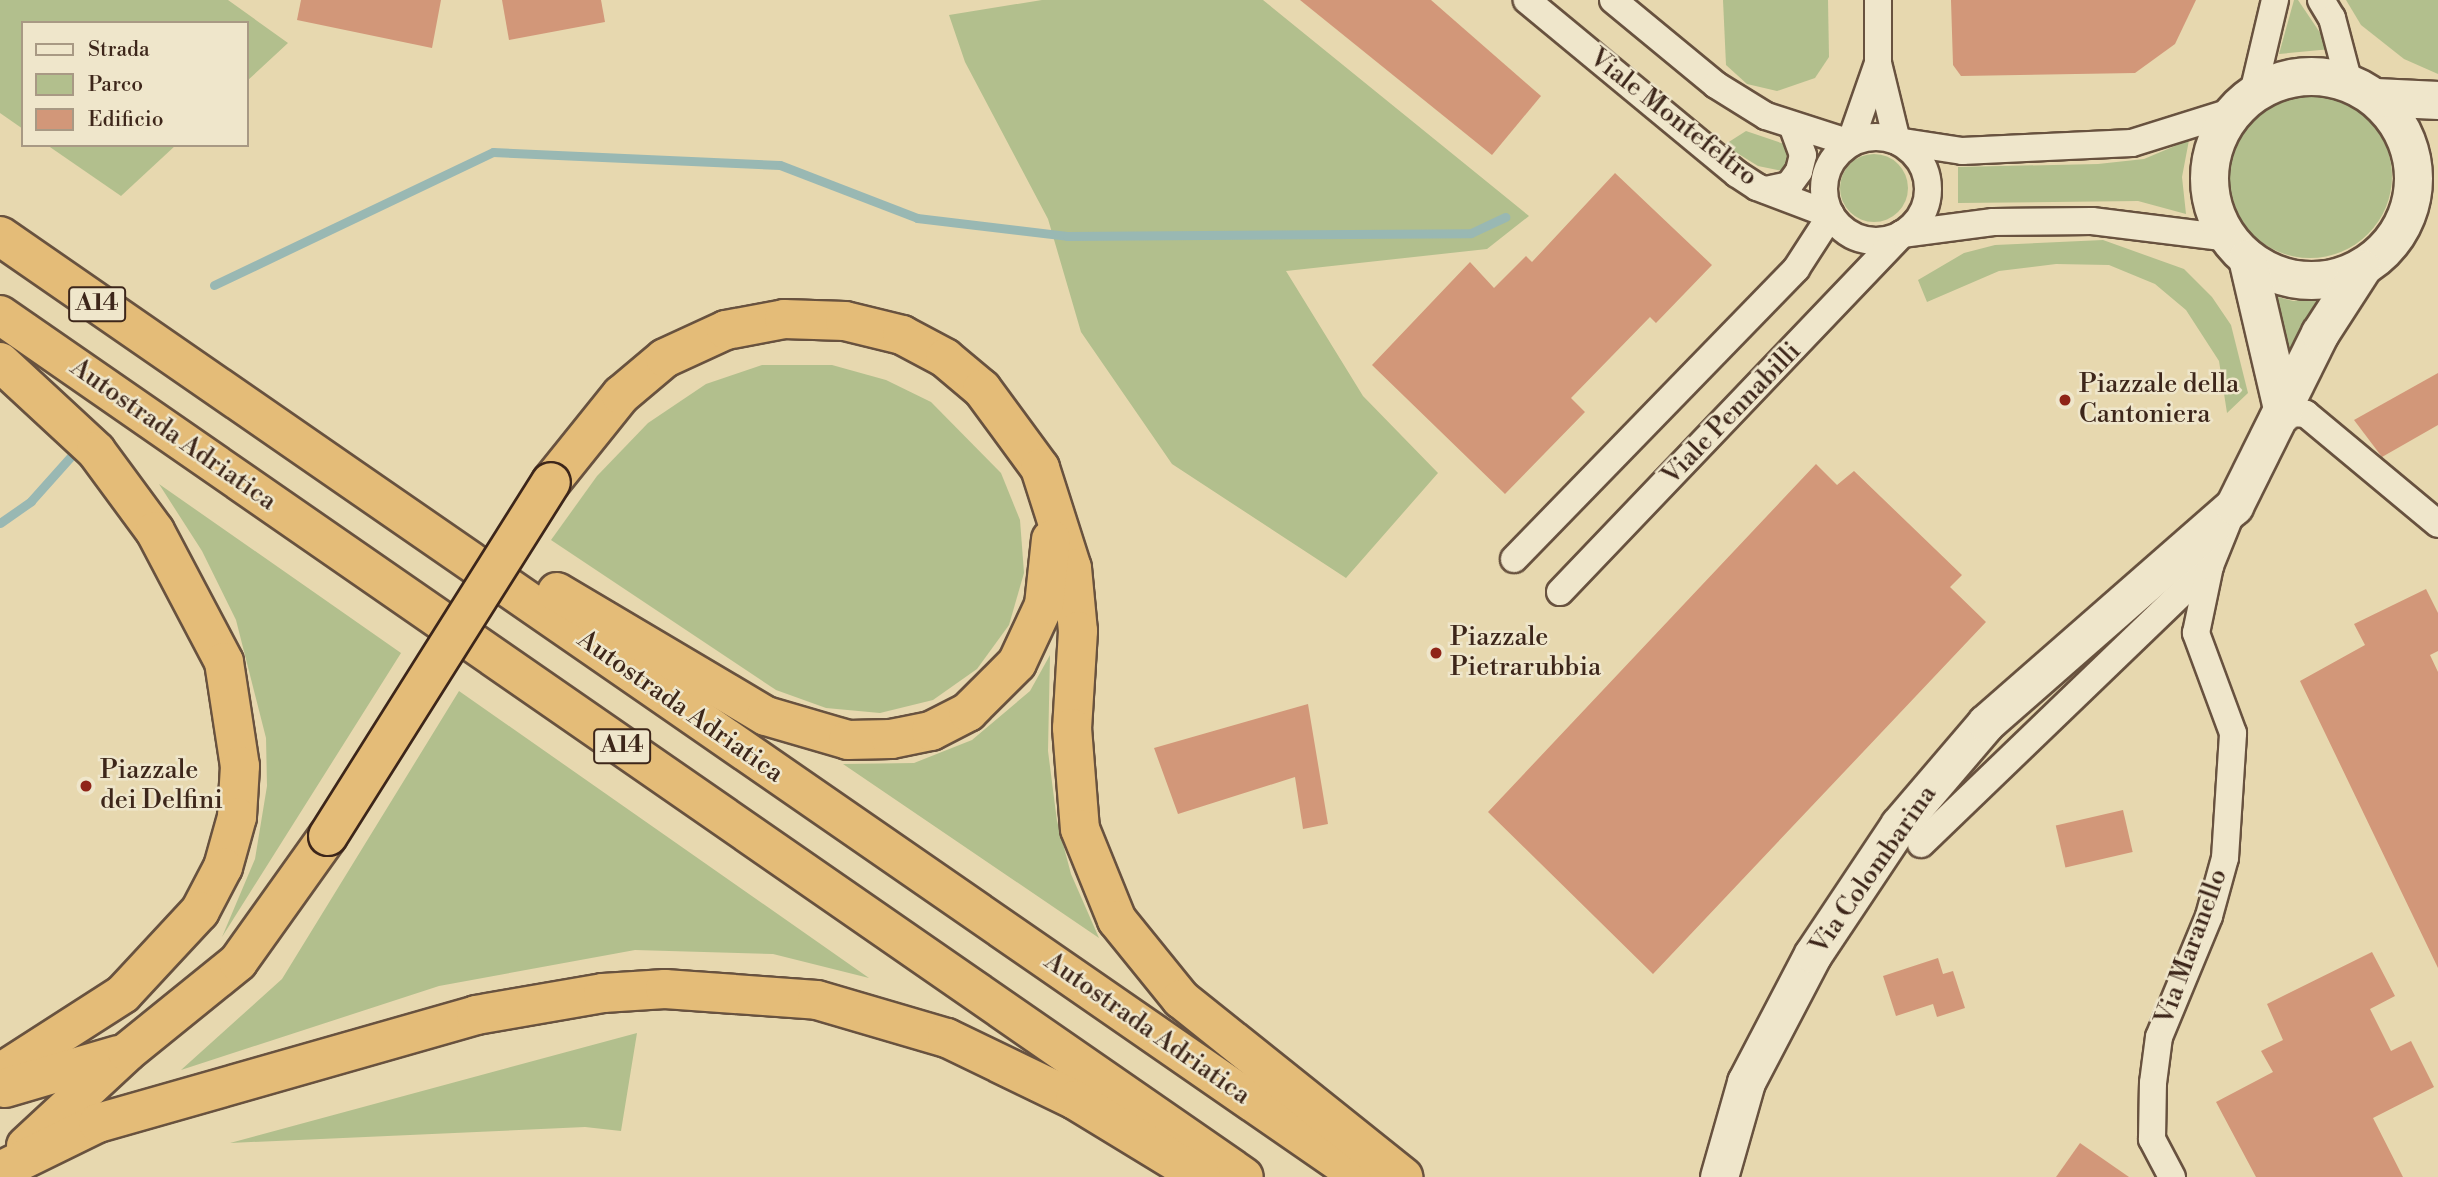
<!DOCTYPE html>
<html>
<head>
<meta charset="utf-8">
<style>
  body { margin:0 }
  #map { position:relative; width:2438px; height:1177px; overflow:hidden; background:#e7d8af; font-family:"Libre Bodoni",serif }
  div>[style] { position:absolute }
  .green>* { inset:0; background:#b2bf8d }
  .round { border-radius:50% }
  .stream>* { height:9px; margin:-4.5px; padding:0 4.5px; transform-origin:4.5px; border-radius:4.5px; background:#99b8b3 }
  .building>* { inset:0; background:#d29779; transform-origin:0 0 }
  .roads { filter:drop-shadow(2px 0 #68523f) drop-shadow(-2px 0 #68523f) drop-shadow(0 2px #68523f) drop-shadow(0 -2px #68523f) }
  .street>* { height:26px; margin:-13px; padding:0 13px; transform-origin:13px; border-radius:13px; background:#efe6cb }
  .street>.ring { margin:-13px; padding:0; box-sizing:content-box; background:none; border:26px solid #efe6cb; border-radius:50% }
  .secondary>* { height:37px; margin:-18.5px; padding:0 18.5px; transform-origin:18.5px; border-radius:18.5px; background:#efe6cb }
  .secondary>.ring { margin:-18.5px; padding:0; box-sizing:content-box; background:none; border:37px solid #efe6cb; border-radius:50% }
  .highway>* { height:38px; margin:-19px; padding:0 19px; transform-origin:19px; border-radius:19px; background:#e4bc78 }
  .bridges { filter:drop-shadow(2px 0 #3d261a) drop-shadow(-2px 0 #3d261a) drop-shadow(0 2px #3d261a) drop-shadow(0 -2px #3d261a) }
  .highway-bridge>* { height:38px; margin:-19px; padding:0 19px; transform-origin:19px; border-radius:19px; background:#e4bc78 }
  .dots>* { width:19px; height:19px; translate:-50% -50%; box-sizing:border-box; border:4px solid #efe6cb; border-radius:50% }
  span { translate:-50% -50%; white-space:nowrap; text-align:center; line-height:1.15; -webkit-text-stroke:5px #efe6cb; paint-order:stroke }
  .shield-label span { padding:2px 5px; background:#efe6cb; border:2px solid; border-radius:5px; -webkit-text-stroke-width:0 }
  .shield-label { font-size:24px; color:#3d261a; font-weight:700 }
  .street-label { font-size:26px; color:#3d261a }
  .poi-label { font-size:26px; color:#3d261a }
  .left { translate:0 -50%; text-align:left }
  .legend { position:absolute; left:21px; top:21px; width:228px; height:126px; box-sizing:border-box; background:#efe6cb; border:2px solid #a89984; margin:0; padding:9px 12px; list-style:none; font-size:21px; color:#3d261a }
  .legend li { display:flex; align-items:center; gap:14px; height:35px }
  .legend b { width:35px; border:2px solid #a89984 }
</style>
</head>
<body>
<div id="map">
  <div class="green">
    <i style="clip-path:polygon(0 0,228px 0,288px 43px,247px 81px,247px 23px,23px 23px,23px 129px,0 113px)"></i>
    <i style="clip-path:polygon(1042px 0,1263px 0,1529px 216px,1487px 249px,1286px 271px,1363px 396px,1438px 473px,1346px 578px,1172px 464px,1081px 332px,1048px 219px,965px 62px,949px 15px)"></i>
    <i style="clip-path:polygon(1723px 0,1828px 0,1829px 57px,1815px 78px,1777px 91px,1747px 84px,1726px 65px)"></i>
    <i style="clip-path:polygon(2294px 0,2298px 0,2331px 49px,2279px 54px)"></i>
    <i style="clip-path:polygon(2346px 0,2438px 0,2438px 74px,2404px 59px,2361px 25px)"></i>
    <i class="round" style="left:2228px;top:94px;width:164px;height:164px"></i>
    <i style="clip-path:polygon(1746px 131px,1793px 147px,1788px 172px,1758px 166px,1724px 145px)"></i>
    <i style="clip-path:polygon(2189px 140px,2182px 177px,2186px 214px,2138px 201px,1958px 203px,1958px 167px,2098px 164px,2144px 159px)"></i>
    <i style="clip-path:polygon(47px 145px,176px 145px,121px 196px)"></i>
    <i class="round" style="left:1840px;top:154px;width:68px;height:68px"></i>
    <i style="clip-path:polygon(2103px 240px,2184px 269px,2212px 297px,2231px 325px,2248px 393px,2227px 413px,2219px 361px,2186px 310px,2155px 284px,2109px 265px,2056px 264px,1999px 271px,1927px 302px,1918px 280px,1964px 253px,1995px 245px)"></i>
    <i style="clip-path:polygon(2260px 292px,2293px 301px,2327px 297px,2288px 373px)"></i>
    <i style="clip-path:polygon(762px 365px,832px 365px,886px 380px,931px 402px,1001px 473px,1020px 520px,1024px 573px,1009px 625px,977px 669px,933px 700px,880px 713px,826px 708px,776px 690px,551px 540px,597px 476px,648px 423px,706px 384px)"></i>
    <i style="clip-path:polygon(159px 484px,401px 653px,222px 937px,255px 859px,267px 786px,266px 738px,236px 620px,202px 551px)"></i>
    <i style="clip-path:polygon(1050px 655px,1048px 751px,1057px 821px,1071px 874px,1099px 938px,843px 764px,914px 763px,972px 740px,1030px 691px)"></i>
    <i style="clip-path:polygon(459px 691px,869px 978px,773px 954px,635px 950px,439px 986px,181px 1070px,282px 979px)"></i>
    <i style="clip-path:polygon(637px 1033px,621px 1131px,585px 1127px,230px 1143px)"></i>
  </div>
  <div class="stream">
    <i style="left:214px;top:285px;width:309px;rotate:-25.5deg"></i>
    <i style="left:493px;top:152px;width:287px;rotate:2.6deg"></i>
    <i style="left:780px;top:165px;width:147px;rotate:21.1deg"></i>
    <i style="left:917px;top:218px;width:151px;rotate:6.8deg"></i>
    <i style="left:1067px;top:236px;width:404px;rotate:-0.4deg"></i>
    <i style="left:1471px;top:233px;width:38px;rotate:-25deg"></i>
    <i style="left:0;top:523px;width:38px;rotate:-35deg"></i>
    <i style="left:31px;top:501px;width:63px;rotate:-48.2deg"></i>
  </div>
  <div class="building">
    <i style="clip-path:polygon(301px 0,441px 0,432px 48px,297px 20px)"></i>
    <i style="clip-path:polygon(502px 0,601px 0,605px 22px,509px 40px)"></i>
    <i style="clip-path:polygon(1300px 0,1431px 0,1541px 96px,1492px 155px)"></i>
    <i style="clip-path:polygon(1951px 0,2196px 0,2175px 44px,2135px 73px,1961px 76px,1953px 65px)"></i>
    <i style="clip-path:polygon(1615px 173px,1712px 265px,1656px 323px,1650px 317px,1571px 398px,1585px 412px,1505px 494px,1372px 365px,1470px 262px,1494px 288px,1526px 256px,1532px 262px)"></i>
    <i style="clip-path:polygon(2438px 373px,2438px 425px,2382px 457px,2354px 420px)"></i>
    <i style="clip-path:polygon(1816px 464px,1837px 485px,1854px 471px,1962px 575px,1950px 587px,1986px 622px,1653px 974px,1488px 812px)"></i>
    <i style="clip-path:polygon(2426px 589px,2438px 613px,2438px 651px,2430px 655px,2438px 672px,2438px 968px,2300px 681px,2365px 645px,2354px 624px)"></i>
    <i style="clip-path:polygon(1308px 704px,1328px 824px,1303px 829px,1295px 777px,1178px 814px,1154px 748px)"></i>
    <i style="left:2123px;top:810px;width:43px;height:69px;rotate:77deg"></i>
    <i style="clip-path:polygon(2372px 952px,2395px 996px,2370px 1009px,2391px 1051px,2411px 1041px,2434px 1087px,2373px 1118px,2403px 1177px,2256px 1177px,2216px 1102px,2273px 1072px,2261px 1051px,2283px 1040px,2267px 1004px)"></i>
    <i style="clip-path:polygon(1938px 958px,1943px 974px,1953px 971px,1965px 1008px,1937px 1017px,1933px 1004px,1896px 1016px,1883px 976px)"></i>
    <i style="clip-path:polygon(2080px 1143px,2129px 1177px,2056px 1177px)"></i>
  </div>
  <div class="roads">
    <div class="street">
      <i style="left:1613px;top:0;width:134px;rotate:39.5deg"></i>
      <i style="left:1716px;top:85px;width:59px;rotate:31.8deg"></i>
      <i style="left:1766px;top:116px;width:88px;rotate:17.8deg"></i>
      <i style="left:1850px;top:143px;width:85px;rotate:-70.7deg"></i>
      <i style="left:1878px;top:63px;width:80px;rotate:76.3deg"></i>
      <i style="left:1897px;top:141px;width:66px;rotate:8.7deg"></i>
      <i style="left:1962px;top:151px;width:170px;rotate:-2.7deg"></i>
      <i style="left:2132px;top:143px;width:107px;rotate:-17.4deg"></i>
      <i style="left:1878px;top:0;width:63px;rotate:90deg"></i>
      <i style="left:2321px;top:0;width:21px;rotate:59deg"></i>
      <i style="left:2332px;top:18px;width:67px;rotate:75.3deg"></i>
      <i style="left:2253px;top:93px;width:96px;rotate:-76.7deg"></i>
      <i class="ring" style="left:1824px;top:137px;width:78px;height:78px"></i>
      <i style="left:1766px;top:190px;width:24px;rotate:-12deg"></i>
      <i style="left:1789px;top:185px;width:17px;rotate:-54deg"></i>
      <i style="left:1799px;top:171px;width:16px;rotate:-76deg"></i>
      <i style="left:1803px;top:155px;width:32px;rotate:-110deg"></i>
      <i style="left:2283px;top:413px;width:23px;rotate:2deg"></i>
      <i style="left:2306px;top:414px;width:172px;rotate:39.8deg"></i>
      <i style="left:1514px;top:559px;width:405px;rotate:-45.8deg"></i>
      <i style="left:1796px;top:269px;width:64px;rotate:-57.1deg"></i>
      <i style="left:1831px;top:215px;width:79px;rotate:-159.3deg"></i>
      <i style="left:1757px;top:187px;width:24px;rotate:-147deg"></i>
      <i style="left:1737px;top:174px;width:273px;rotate:-140.4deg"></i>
      <i style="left:1560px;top:592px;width:495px;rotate:-46.3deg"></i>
      <i style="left:1902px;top:234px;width:92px;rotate:-7.5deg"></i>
      <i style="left:1993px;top:222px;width:99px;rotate:-0.6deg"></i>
      <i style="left:2092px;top:221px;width:137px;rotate:7.1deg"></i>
      <i style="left:1921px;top:844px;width:401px;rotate:-43.9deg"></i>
      <i style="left:2172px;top:1177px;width:43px;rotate:-117.8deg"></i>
      <i style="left:2152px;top:1139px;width:56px;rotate:-89deg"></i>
      <i style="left:2153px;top:1083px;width:46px;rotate:-82.6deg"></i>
      <i style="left:2159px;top:1037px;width:131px;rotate:-67.5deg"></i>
      <i style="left:2209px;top:916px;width:60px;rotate:-74.6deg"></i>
      <i style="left:2225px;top:858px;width:125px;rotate:-86.3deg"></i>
      <i style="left:2233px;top:733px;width:107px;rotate:-110.3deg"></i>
      <i style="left:2196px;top:633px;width:68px;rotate:-78.2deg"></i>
      <i style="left:2210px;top:566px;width:61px;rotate:-68deg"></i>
    </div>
    <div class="secondary">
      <i class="ring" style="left:2209px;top:76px;width:167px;height:167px"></i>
      <i style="left:2375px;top:97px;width:63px;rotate:2.7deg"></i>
      <i style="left:2247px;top:258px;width:159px;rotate:76.9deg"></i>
      <i style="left:1719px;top:1177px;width:99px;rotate:-74.1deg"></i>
      <i style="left:1746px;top:1082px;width:144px;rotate:-62.4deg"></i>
      <i style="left:1813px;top:954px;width:155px;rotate:-56.3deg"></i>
      <i style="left:1899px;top:825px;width:134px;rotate:-49.5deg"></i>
      <i style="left:1986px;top:723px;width:330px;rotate:-41.2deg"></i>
      <i style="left:2234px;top:506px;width:193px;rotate:-63.6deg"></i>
      <i style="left:2320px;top:333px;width:77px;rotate:-57.1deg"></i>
    </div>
    <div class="highway">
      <i style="left:0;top:236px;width:1655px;rotate:34.66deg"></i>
      <i style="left:0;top:315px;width:1513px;rotate:34.72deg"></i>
      <i style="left:0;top:362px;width:131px;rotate:42.8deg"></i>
      <i style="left:96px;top:451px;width:99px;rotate:53.6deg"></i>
      <i style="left:155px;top:531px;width:148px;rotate:62.2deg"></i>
      <i style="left:224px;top:662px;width:105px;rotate:81.3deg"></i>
      <i style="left:240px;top:766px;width:51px;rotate:93.4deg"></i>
      <i style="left:237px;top:817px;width:52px;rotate:105.6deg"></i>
      <i style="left:223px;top:867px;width:50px;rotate:117.6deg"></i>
      <i style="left:200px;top:911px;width:113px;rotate:132.9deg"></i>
      <i style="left:123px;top:994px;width:146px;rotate:147.3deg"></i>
      <i style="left:551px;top:482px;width:112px;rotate:-51.2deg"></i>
      <i style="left:621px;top:395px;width:57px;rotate:-40.1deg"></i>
      <i style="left:665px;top:358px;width:67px;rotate:-24.7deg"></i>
      <i style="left:726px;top:330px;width:59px;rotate:-10.7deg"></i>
      <i style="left:784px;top:319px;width:61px;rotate:1.9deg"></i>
      <i style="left:845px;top:321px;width:59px;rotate:13.8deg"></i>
      <i style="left:902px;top:335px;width:49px;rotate:28.1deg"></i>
      <i style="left:945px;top:358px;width:48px;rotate:40deg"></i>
      <i style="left:982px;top:389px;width:98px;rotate:53.7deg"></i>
      <i style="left:1040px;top:468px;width:105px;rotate:72.3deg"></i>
      <i style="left:1072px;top:568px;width:63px;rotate:84.6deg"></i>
      <i style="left:1078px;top:631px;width:97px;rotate:93.5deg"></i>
      <i style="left:1072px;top:728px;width:101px;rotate:85.5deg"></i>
      <i style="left:1080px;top:829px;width:98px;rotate:67.9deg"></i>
      <i style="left:1117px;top:920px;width:102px;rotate:51deg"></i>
      <i style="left:1181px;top:999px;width:285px;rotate:38.7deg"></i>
      <i style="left:557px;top:592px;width:243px;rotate:30.7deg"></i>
      <i style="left:766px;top:716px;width:85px;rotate:16.3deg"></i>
      <i style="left:848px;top:740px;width:43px;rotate:-1.3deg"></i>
      <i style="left:891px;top:739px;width:41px;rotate:-11.3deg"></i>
      <i style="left:931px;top:731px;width:42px;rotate:-27.2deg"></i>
      <i style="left:968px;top:712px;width:69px;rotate:-45deg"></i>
      <i style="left:1017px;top:663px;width:64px;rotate:-65deg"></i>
      <i style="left:1044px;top:605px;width:66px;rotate:-83.9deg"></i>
      <i style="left:5px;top:1088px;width:118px;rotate:-16.3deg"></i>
      <i style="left:26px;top:1146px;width:138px;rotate:-42.9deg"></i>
      <i style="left:127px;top:1052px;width:143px;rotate:-39deg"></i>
      <i style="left:238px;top:962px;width:155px;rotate:-54.5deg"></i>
      <i style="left:0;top:1171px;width:109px;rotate:-26.1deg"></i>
      <i style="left:98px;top:1123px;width:393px;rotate:-15.9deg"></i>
      <i style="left:476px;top:1015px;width:129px;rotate:-9.8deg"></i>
      <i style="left:603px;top:993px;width:62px;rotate:-3.7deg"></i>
      <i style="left:665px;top:989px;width:152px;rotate:4.1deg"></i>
      <i style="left:817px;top:1000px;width:135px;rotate:16.3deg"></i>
      <i style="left:947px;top:1038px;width:142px;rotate:25.8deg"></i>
      <i style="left:1075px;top:1100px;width:148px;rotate:31.4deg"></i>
    </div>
  </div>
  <div class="bridges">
    <div class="highway-bridge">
      <i style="left:328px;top:836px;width:418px;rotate:-57.8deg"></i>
    </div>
  </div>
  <div class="dots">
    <i style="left:2065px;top:400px;background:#8f2418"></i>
    <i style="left:1436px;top:653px;background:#8f2418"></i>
    <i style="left:86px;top:786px;background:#8f2418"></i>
  </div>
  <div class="shield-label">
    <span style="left:97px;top:304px">A14</span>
    <span style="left:622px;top:746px">A14</span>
  </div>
  <div class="street-label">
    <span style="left:1673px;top:118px;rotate:38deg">Viale Montefeltro</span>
    <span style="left:1732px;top:414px;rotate:-46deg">Viale Pennabilli</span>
    <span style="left:173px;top:435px;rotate:35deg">Autostrada Adriatica</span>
    <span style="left:680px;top:707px;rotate:35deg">Autostrada Adriatica</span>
    <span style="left:1874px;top:870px;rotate:-55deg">Via Colombarina</span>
    <span style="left:2192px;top:947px;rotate:-70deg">Via Maranello</span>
    <span style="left:1147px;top:1029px;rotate:35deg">Autostrada Adriatica</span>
  </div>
  <div class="poi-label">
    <span class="left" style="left:2079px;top:400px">Piazzale della<br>Cantoniera</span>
    <span class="left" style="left:1450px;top:653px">Piazzale<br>Pietrarubbia</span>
    <span class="left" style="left:100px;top:786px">Piazzale<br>dei Delfini</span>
  </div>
  <ul class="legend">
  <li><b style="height:9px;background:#efe6cb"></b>Strada</li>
  <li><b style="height:19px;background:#b2bf8d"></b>Parco</li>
  <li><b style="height:19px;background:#d29779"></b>Edificio</li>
  </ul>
</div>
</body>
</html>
